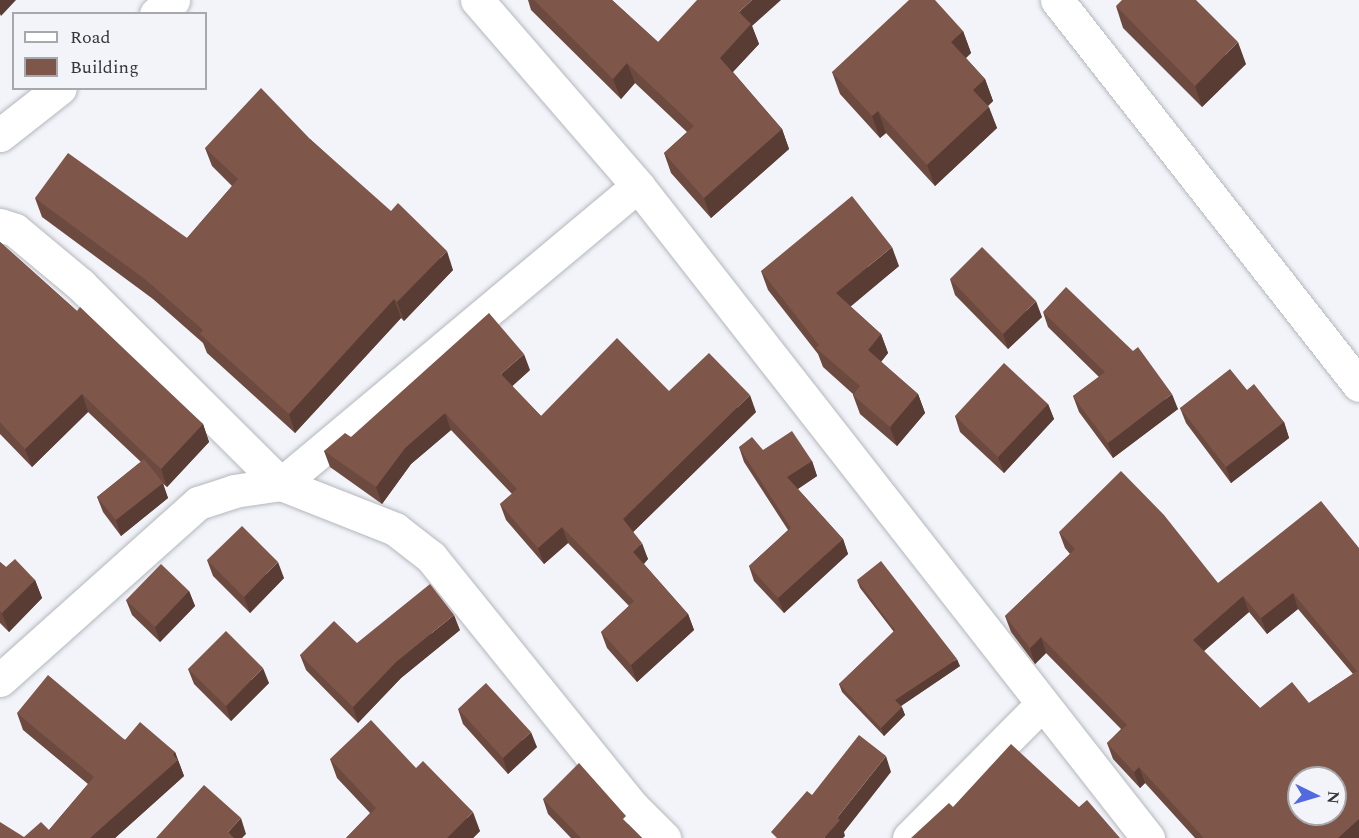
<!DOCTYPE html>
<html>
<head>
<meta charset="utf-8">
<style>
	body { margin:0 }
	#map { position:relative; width:1359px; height:838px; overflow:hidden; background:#f2f4fa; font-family:Spectral,serif }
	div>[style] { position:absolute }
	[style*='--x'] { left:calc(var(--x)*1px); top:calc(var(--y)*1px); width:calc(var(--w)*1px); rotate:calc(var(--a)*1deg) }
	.roads { filter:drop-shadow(0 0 2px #b4b7bc) drop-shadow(0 0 2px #b4b7bc) }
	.minor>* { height:33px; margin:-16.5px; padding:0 16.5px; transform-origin:16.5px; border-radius:16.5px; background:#fff }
	.wall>* { inset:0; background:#6d4a40 }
	.shaded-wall>* { inset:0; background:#593c34 }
	.building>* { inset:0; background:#7f564a }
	span { translate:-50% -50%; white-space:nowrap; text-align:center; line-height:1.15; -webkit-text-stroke:6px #f2f4fa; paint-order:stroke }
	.legend { position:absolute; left:12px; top:12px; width:195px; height:78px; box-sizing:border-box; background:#f2f4fa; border:2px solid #a6a8ac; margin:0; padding:8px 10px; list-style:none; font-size:18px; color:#353638 }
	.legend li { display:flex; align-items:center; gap:12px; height:30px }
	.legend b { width:30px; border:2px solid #a6a8ac }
	.north { position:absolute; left:1287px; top:766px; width:60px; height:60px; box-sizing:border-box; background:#f2f4fa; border:2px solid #a6a8ac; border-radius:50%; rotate:95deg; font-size:16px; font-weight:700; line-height:24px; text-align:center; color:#353638 }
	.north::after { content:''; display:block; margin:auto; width:21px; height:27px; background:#516ae0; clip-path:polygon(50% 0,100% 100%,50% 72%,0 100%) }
</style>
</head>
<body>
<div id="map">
	<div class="roads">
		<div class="minor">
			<i style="--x:477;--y:0;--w:246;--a:49.1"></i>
			<i style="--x:638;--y:186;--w:828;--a:51.97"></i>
			<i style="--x:1057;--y:0;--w:489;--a:51.9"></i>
			<i style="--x:156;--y:14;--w:22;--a:-39"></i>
			<i style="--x:0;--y:135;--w:76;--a:-38.1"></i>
			<i style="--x:0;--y:225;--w:16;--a:18"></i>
			<i style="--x:15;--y:230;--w:86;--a:39.8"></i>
			<i style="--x:81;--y:285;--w:282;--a:44.9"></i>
			<i style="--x:281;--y:484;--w:123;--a:21.5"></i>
			<i style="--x:395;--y:529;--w:46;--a:37.9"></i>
			<i style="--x:431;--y:557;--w:319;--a:51.1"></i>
			<i style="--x:631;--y:805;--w:47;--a:45"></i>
			<i style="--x:0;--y:680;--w:266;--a:-41.8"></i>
			<i style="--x:198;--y:503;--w:38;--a:-18"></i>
			<i style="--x:234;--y:491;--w:48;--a:-8.5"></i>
			<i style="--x:281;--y:484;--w:465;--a:-39.9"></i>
			<i style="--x:909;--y:838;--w:189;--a:-45.2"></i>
		</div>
	</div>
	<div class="wall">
		<i style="clip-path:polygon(528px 0,612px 0,658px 42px,752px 26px,759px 44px,733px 72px,782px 129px,789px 149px,711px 218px,671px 173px,664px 153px,687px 132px,635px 83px,621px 99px,531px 10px)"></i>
		<i style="clip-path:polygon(1116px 6px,1246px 64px,1202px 107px,1123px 28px)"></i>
		<i style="clip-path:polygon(963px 31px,971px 53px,966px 58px,985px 79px,993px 101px,988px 106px,997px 128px,935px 186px,886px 133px,880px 138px,840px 94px,832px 72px)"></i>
		<i style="clip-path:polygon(310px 139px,453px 270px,404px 321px,401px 318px,295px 433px,207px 353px,203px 343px,153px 299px,42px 217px,35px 198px,187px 238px,232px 186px,212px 166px,205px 148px)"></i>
		<i style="clip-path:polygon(0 242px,203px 424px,209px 442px,167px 487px,162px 483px,168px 498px,121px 536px,103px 512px,97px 497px,141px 462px,88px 412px,32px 467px,0 434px)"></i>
		<i style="clip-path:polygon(899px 266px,850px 306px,881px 334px,888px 353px,881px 362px,918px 394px,925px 413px,897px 446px,860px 414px,853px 395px,853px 394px,823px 367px,818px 354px,768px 290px,761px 271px)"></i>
		<i style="clip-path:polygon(950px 279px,1042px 317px,1008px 349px,955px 295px)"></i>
		<i style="clip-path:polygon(1043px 312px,1178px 409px,1113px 458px,1079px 412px,1073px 396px,1099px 377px,1048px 327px)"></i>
		<i style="clip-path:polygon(530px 370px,512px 386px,541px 416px,669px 391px,756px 412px,633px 532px,648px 559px,644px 564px,688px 614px,694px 630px,637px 682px,607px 648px,601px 632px,629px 606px,568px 543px,544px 564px,506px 520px,500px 504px,512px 494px,451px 430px,411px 464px,382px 504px,330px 467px,324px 451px,351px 437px)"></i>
		<i style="clip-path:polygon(1247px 390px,1284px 422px,1289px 438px,1231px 483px,1186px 423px,1180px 408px)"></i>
		<i style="clip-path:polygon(1048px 404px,1054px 419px,1004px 473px,960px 432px,955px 416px)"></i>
		<i style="clip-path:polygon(739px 447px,763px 450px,812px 461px,817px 476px,798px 489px,843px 539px,848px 554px,784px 613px,754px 581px,749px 566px,788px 530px,744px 462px)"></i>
		<i style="clip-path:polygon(evenodd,1059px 532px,1218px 583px,1359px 548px,1359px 838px,1195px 838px,1145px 783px,1140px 788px,1113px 759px,1107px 743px,1121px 729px,1046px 653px,1035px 664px,1011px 632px,1005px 616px,1070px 554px,1065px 548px,1059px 532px,1298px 609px,1353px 674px,1309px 703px,1260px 708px,1204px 651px,1249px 612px,1267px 634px,1298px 609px)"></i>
		<i style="clip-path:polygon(207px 560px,284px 578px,250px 613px,213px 576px)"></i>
		<i style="clip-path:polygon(0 562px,6px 567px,35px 580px,42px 598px,9px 632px,0 623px)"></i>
		<i style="clip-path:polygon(857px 580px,960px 666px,901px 706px,905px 715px,884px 736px,842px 692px,839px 684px,894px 632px,860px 588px)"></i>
		<i style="clip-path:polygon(189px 591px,195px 606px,160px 642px,132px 615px,126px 600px)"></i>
		<i style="clip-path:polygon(460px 630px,401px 678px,358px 723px,306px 670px,300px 655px,357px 643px)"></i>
		<i style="clip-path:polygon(188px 669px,269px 683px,231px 721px,194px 684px)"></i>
		<i style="clip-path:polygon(458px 709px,537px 747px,508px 774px,463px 724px)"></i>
		<i style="clip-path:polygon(17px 713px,175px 752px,184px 776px,115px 838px,0 838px,24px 837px,49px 830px,88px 784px,23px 730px)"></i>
		<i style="clip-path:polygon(330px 759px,416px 768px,480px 831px,473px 838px,346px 838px,370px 813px,337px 778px)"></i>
		<i style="clip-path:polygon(543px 799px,628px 824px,642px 838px,571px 838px,548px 814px)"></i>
	</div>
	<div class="shaded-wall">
		<i style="clip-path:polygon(0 0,16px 0,1px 16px,0 14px)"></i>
		<i style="clip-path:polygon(752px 0,781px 0,752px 26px,759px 44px,727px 78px,720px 58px,739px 12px)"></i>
		<i style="clip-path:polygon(963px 31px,971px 53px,959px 64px,951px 42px)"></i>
		<i style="clip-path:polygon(1238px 42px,1246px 64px,1202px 107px,1195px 86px)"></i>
		<i style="clip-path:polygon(627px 63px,635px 83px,621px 99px,613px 79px)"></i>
		<i style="clip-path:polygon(985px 79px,993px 101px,981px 112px,973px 90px)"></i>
		<i style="clip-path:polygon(989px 107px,997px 128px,935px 186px,927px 165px)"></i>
		<i style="clip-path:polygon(878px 111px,886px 133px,880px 138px,872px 116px)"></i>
		<i style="clip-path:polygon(782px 129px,789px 149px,711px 218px,704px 198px)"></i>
		<i style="clip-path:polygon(892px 247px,899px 266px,843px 313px,836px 293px)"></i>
		<i style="clip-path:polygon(447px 251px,453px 270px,404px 321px,397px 302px)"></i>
		<i style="clip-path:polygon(394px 299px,401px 318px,295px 433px,289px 414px)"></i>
		<i style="clip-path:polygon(1036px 301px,1042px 317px,1008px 349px,1003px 334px)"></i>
		<i style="clip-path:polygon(881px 334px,888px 353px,875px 369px,868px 350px)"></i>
		<i style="clip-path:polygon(524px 354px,530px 370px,507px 391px,501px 374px)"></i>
		<i style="clip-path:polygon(82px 394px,88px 412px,32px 467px,25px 449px)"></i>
		<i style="clip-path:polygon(918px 394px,925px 413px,897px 446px,890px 427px)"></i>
		<i style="clip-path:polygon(1172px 394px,1178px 409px,1113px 458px,1108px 443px)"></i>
		<i style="clip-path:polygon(750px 395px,756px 412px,629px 536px,623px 519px)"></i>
		<i style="clip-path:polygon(1048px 404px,1054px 419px,1004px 473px,998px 457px)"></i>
		<i style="clip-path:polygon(445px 413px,451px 430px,411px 464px,382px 504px,376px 487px,405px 448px)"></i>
		<i style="clip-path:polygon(1284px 422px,1289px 438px,1231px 483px,1226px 467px)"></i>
		<i style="clip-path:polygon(203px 424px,209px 442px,167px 487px,161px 469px)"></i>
		<i style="clip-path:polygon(812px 461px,817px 476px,793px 492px,787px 477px)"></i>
		<i style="clip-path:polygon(163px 483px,168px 498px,121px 536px,116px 520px)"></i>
		<i style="clip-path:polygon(562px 527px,568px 543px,544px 564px,538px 548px)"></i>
		<i style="clip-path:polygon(843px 539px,848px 554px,784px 613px,778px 598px)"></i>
		<i style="clip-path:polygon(642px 543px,648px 559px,639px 568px,633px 552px)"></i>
		<i style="clip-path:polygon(278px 562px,284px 578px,250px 613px,244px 597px)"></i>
		<i style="clip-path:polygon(35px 580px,42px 598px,9px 632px,2px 613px)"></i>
		<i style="clip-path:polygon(189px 591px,195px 606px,160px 642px,155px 627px)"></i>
		<i style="clip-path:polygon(1293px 593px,1298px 609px,1267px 634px,1261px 618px)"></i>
		<i style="clip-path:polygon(1243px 596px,1249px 612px,1198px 656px,1193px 640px)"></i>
		<i style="clip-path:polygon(688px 614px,694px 630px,637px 682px,631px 665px)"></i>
		<i style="clip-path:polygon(454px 615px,460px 630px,401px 678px,358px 723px,353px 707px,396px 662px)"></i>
		<i style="clip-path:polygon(1041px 637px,1046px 653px,1035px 664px,1030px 648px)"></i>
		<i style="clip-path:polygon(957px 659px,960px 666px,898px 708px,895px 700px)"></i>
		<i style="clip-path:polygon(263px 668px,269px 683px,231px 721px,226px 706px)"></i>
		<i style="clip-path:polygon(902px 707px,905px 715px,884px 736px,881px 728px)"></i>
		<i style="clip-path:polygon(531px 732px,537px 747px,508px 774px,503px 758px)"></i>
		<i style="clip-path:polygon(175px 752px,184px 776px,115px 838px,90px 838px)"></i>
		<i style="clip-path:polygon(886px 756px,891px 772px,844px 832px,845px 836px,843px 838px,824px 838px,837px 818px)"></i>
		<i style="clip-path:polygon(1139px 767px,1145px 783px,1140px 788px,1134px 772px)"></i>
		<i style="clip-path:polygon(473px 812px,480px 831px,473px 838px,447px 838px)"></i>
		<i style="clip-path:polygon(241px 818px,246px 834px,242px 838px,230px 838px,228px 832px)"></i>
		<i style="clip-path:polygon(1359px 819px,1359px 838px,1338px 838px)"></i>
	</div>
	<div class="building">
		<i style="clip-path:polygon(534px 0,612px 0,658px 42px,697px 0,752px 0,739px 12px,751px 24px,720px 58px,782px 129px,704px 198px,664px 153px,694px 126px,627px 63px,613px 79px)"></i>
		<i style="clip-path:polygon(909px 0,935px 0,963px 31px,951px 42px,985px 79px,973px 90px,989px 107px,927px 165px,878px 111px,872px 116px,832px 72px)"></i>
		<i style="clip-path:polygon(1122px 0,1196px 0,1238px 42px,1195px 86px,1116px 6px)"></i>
		<i style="clip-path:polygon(261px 88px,310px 139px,391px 211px,398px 203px,447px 251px,397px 302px,394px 299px,289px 414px,200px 334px,203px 330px,146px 280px,35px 198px,68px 153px,187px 238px,238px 179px,205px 148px)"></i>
		<i style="clip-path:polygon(852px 196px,892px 247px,836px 293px,881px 334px,868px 350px,918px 394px,890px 427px,853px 395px,860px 386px,816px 348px,819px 345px,761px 271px)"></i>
		<i style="clip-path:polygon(0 242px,77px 311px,80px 307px,203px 424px,161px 469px,82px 394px,25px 449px,0 422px)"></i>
		<i style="clip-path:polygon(982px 247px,1036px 301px,1003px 334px,950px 279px)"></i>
		<i style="clip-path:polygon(1066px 287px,1133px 351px,1138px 347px,1172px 394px,1108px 443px,1073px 396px,1105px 372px,1043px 312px)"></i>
		<i style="clip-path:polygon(489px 313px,524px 354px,501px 374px,541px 416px,617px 338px,669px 391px,709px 353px,750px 395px,623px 519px,642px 543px,633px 552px,688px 614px,631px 665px,601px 632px,634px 601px,562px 527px,538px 548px,500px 504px,517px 489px,445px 413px,405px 448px,376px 487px,324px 451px,345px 433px,351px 437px)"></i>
		<i style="clip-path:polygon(1004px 363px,1048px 404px,998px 457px,955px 416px)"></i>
		<i style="clip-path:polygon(1230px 369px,1247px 390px,1254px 384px,1284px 422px,1226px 467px,1180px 408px)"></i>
		<i style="clip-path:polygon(792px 431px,812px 461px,787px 477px,843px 539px,778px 598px,749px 566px,791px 528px,739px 447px,752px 437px,763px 450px)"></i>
		<i style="clip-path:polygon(144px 459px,163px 483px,116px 520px,97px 497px)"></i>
		<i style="clip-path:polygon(evenodd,1121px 471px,1164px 515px,1218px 583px,1321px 501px,1359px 548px,1359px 819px,1338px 838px,1204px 838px,1139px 767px,1134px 772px,1107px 743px,1127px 725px,1041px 637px,1030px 648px,1005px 616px,1075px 549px,1059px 532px,1121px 471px,1293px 593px,1357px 671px,1309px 703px,1292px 682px,1260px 708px,1193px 640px,1243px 596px,1261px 618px,1293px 593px,1121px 471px,1299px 778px,1335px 778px,1335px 814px,1299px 814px,1299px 778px)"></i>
		<i style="clip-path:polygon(242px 526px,278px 562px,244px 597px,207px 560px)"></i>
		<i style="clip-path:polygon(15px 559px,35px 580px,2px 613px,0 611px,0 562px,6px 567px)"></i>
		<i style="clip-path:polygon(881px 561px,957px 659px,895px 700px,902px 707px,881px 728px,839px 684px,895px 630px,857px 580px)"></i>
		<i style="clip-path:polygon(161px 564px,189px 591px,155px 627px,126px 600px)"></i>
		<i style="clip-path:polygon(430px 584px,454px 615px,396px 662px,353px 707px,300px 655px,334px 621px,357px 643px)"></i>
		<i style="clip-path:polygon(226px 631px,263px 668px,226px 706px,188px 669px)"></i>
		<i style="clip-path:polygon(48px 675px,125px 740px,140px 722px,175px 752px,173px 755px,178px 760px,90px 838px,0 838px,0 822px,24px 837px,41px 822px,49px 830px,94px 777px,17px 713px)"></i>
		<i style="clip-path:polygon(486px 683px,531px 732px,503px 758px,458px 709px)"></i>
		<i style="clip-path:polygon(371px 720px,416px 768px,423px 761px,473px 812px,447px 838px,346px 838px,376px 808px,330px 759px)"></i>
		<i style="clip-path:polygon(859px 735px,886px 756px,837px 818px,840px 820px,824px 838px,777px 838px,771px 832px,807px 791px,812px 795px)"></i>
		<i style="clip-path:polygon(1011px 744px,1079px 807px,1087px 800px,1120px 838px,911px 838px,949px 803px,953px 807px)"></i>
		<i style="clip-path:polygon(579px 763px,626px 816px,623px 819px,642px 838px,581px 838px,543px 799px)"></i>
		<i style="clip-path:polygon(204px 785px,241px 818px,228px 832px,234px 838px,156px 838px)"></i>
	</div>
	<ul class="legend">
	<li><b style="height:8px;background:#fff"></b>Road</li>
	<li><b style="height:16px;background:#7f564a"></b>Building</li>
	</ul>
	<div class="north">N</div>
</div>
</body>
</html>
